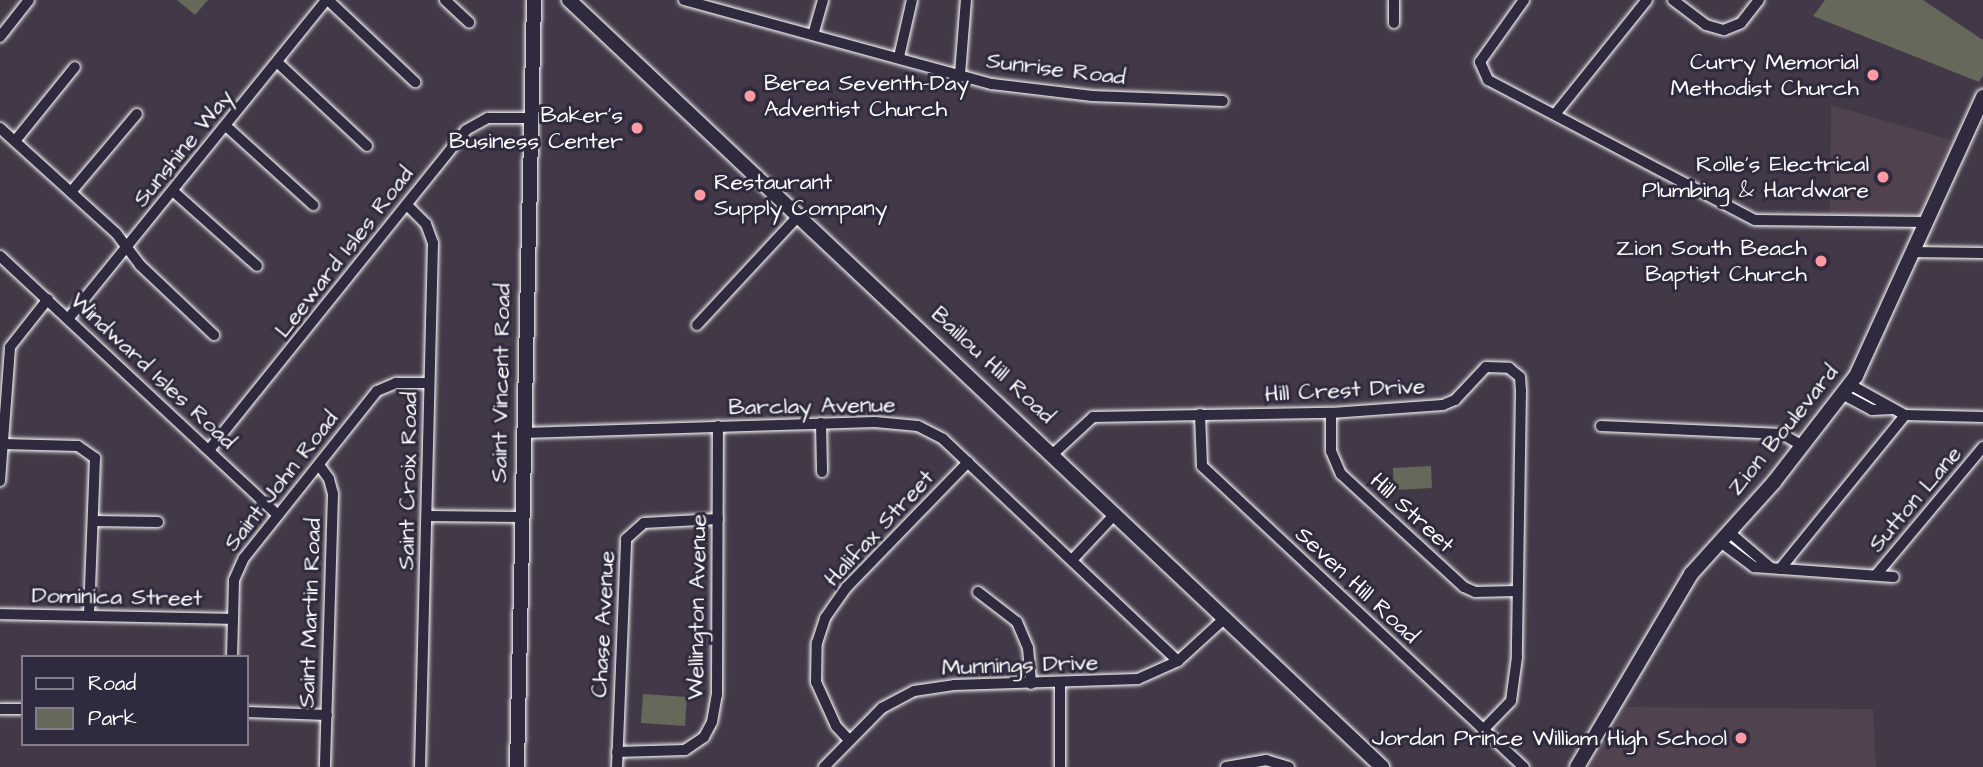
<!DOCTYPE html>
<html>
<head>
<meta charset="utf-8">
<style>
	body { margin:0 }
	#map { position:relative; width:1983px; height:767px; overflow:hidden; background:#423847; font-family:"Architects Daughter",sans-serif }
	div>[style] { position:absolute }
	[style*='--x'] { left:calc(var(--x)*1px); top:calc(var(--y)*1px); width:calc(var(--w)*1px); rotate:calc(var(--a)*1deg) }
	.built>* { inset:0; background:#50424e }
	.green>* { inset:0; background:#66685a }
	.roads { filter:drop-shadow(0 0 2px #fff) drop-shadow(0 0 2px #fff) }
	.street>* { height:10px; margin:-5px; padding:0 5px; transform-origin:5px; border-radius:5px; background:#2f2a3d }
	.secondary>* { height:14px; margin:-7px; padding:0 7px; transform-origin:7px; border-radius:7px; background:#2f2a3d }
	.dots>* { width:19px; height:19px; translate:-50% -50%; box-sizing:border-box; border:4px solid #2f2a3d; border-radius:50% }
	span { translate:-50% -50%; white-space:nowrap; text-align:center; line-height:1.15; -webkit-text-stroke:6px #2f2a3d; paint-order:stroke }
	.poi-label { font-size:23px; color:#fff }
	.right { translate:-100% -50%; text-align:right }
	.left { translate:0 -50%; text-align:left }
	.street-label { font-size:23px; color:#fff }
	.legend { position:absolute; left:21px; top:655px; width:228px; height:91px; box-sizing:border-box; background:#2f2a3d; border:2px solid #827f8b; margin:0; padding:9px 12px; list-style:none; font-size:21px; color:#fff }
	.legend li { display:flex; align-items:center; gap:14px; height:35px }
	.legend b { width:35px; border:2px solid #827f8b }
</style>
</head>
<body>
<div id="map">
	<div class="built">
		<i style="clip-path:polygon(1831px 105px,1951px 140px,1920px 215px,1830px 214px)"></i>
		<i style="clip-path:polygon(1626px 707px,1873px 709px,1876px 767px,1590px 767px)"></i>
	</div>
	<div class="green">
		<i style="clip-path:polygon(177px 0,208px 0,195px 15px)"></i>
		<i style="clip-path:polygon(1825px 0,1923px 0,1983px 40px,1983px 75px,1979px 82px,1813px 16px)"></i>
		<i style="clip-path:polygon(1431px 466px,1432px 488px,1394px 490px,1393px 468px)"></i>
		<i style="clip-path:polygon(643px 694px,687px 697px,685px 726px,641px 723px)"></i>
	</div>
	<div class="roads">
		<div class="street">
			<i style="--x:328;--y:0;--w:120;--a:43.3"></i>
			<i style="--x:445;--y:0;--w:33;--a:43"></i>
			<i style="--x:684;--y:0;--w:319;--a:15.3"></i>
			<i style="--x:992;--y:84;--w:101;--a:6.8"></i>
			<i style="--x:1092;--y:96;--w:131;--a:2.2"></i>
			<i style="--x:1524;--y:0;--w:76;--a:125.4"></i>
			<i style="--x:1480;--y:62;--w:20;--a:66"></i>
			<i style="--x:1488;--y:80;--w:301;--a:27.7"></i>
			<i style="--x:1755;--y:220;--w:171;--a:0.7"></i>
			<i style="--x:1673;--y:0;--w:41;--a:37.1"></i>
			<i style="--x:1706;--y:25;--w:19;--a:16"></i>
			<i style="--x:1724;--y:30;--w:18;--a:-22"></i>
			<i style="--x:1741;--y:23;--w:29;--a:-52"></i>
			<i style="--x:1394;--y:23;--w:23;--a:-90"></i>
			<i style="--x:813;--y:35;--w:36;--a:-74"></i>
			<i style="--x:0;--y:37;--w:47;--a:-51.9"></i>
			<i style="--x:899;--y:57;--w:58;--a:-77.2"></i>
			<i style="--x:277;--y:62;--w:123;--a:43"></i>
			<i style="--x:960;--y:74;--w:74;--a:-85.4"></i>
			<i style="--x:1556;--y:113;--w:145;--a:-51.2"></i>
			<i style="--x:226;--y:126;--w:118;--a:42.2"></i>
			<i style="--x:0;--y:128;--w:156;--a:42.2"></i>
			<i style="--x:116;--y:233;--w:40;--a:53"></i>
			<i style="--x:140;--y:265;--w:102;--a:43.4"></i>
			<i style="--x:15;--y:141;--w:95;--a:-51"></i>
			<i style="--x:71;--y:192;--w:102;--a:-49.8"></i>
			<i style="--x:174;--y:192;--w:111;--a:41.7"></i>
			<i style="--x:407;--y:205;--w:27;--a:45"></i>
			<i style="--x:426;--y:224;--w:20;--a:70"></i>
			<i style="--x:433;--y:243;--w:524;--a:91.42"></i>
			<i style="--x:1913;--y:252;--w:70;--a:0.8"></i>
			<i style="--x:0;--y:256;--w:380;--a:43"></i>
			<i style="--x:68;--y:319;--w:410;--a:-51"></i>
			<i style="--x:697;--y:325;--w:151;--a:-47.1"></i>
			<i style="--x:1851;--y:385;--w:62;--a:29.1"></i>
			<i style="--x:1905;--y:415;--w:78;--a:1.5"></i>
			<i style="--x:1844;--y:395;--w:32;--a:28"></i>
			<i style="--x:1872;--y:410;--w:20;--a:-3"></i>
			<i style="--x:1331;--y:413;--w:38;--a:90"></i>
			<i style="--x:1331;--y:451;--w:25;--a:67"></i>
			<i style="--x:1341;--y:474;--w:167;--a:42.6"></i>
			<i style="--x:1464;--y:587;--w:12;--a:24"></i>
			<i style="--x:1475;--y:592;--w:42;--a:-1.4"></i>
			<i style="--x:1200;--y:414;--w:52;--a:87.8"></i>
			<i style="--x:1202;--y:466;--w:441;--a:43.1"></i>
			<i style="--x:821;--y:423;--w:49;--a:88.8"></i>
			<i style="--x:1601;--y:426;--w:181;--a:2.5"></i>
			<i style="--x:1782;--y:434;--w:24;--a:30"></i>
			<i style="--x:523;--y:433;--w:352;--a:-1.8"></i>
			<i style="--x:875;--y:422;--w:43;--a:5.3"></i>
			<i style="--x:918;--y:426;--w:28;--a:27"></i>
			<i style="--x:943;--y:439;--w:323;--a:43.4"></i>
			<i style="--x:3;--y:444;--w:75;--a:1.5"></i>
			<i style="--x:78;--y:446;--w:21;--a:35"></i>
			<i style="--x:95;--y:458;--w:158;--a:92.2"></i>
			<i style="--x:209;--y:450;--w:410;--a:-51.2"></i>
			<i style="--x:466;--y:130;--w:25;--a:-29"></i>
			<i style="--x:488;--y:118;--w:41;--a:0"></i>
			<i style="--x:1054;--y:453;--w:53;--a:-42.7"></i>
			<i style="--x:1093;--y:417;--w:238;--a:-1"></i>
			<i style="--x:1331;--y:413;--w:112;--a:-4.1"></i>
			<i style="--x:1443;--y:405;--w:13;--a:-23"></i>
			<i style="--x:1455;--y:400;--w:45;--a:-46.8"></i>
			<i style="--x:1486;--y:367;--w:23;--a:2"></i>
			<i style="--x:1509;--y:368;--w:14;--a:39"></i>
			<i style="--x:1520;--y:377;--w:13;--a:86"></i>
			<i style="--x:1521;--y:390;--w:267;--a:90.9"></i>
			<i style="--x:1517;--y:657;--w:44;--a:97.8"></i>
			<i style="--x:1511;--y:701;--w:40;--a:134"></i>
			<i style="--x:319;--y:465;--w:17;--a:54"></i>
			<i style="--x:329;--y:479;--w:16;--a:75"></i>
			<i style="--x:333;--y:494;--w:273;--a:91.7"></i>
			<i style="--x:0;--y:481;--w:134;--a:-85.7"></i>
			<i style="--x:10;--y:347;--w:61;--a:-51.6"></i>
			<i style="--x:427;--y:516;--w:93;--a:0.6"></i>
			<i style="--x:94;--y:521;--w:64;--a:0.9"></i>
			<i style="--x:1729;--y:532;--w:55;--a:40.6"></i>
			<i style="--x:1719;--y:541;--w:44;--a:36.6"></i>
			<i style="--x:1754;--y:567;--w:140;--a:4.1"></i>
			<i style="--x:1072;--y:560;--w:64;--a:-46.9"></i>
			<i style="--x:1780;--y:569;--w:198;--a:-50.9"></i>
			<i style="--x:1876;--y:575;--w:167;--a:-50.1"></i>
			<i style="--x:978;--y:592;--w:49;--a:37.6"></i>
			<i style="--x:1017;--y:622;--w:28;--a:67"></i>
			<i style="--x:1028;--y:648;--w:36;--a:85"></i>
			<i style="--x:0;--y:614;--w:233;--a:1.2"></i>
			<i style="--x:232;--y:657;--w:77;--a:-88.5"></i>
			<i style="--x:234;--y:580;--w:24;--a:-66"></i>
			<i style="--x:244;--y:558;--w:213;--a:-51.5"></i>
			<i style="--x:377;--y:391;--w:21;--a:-23"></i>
			<i style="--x:396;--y:383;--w:33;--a:0"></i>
			<i style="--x:0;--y:709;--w:23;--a:0"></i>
			<i style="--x:247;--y:712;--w:80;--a:2.1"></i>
			<i style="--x:849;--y:740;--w:19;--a:-133"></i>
			<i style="--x:836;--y:726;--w:48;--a:-114.4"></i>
			<i style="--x:816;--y:682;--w:39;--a:-89"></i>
			<i style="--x:817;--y:643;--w:26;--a:-72"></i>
			<i style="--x:825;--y:618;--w:38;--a:-55"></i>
			<i style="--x:847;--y:587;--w:174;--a:-45.9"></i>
			<i style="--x:617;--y:752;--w:68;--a:-1.7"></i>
			<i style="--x:685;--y:750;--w:23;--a:-34"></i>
			<i style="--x:704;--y:737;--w:17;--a:-62"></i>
			<i style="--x:712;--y:722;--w:27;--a:-80"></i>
			<i style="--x:717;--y:695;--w:269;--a:-89.8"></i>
			<i style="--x:617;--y:767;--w:228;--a:-87.7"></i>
			<i style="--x:626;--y:539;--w:24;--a:-42"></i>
			<i style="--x:644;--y:523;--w:74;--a:-3.1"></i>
			<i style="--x:824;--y:767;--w:83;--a:-45.5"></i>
			<i style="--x:882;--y:708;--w:36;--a:-28"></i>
			<i style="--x:914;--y:691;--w:40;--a:-8.5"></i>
			<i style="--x:954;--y:685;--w:184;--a:-1.9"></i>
			<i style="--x:1138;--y:679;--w:44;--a:-24.2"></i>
			<i style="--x:1178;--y:661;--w:65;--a:-42.5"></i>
			<i style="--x:1060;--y:767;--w:83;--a:-90"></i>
			<i style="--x:1226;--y:767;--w:41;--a:-9.9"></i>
			<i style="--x:1266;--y:760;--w:24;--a:17"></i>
		</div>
		<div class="secondary">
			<i style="--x:569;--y:0;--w:1118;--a:43.33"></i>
			<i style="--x:517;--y:767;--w:767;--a:-88.73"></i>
			<i style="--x:1577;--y:767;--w:224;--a:-59.4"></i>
			<i style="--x:1691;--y:574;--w:124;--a:-47.9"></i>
			<i style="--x:1774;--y:482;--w:134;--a:-52.3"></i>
			<i style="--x:1856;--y:376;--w:307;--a:-65.5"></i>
		</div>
	</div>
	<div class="dots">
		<i style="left:1873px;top:75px;background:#ff9aa2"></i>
		<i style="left:750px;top:96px;background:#ff9aa2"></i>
		<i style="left:637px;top:128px;background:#ff9aa2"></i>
		<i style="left:1883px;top:177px;background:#ff9aa2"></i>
		<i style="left:700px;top:195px;background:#ff9aa2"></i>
		<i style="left:1821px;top:261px;background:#ff9aa2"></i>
		<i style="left:1741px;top:738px;background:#ff9aa2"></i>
	</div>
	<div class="poi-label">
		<span class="right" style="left:1859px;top:75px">Curry Memorial<br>Methodist Church</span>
		<span class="left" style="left:764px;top:96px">Berea Seventh-Day<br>Adventist Church</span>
		<span class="right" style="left:623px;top:128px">Baker's<br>Business Center</span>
		<span class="right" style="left:1869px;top:177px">Rolle's Electrical<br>Plumbing &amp; Hardware</span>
		<span class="left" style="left:714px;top:195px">Restaurant<br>Supply Company</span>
		<span class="right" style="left:1807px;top:261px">Zion South Beach<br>Baptist Church</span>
		<span class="right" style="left:1727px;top:738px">Jordan Prince William High School</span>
	</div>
	<div class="street-label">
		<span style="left:1056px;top:69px;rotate:7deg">Sunrise Road</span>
		<span style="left:183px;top:148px;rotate:-51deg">Sunshine Way</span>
		<span style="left:344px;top:252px;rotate:-52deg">Leeward Isles Road</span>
		<span style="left:993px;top:365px;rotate:43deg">Baillou Hill Road</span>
		<span style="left:153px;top:371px;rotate:43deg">Windward Isles Road</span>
		<span style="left:501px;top:383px;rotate:-89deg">Saint Vincent Road</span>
		<span style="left:1345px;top:390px;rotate:-3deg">Hill Crest Drive</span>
		<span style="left:812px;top:406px;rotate:-1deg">Barclay Avenue</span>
		<span style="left:1783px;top:430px;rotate:-51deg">Zion Boulevard</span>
		<span style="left:281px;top:481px;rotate:-52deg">Saint John Road</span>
		<span style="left:408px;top:481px;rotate:-89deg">Saint Croix Road</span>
		<span style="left:1915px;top:499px;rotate:-50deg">Sutton Lane</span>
		<span style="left:1412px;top:513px;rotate:43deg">Hill Street</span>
		<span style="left:879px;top:528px;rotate:-47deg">Halifax Street</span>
		<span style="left:1357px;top:585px;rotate:43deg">Seven Hill Road</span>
		<span style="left:117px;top:597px;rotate:1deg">Dominica Street</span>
		<span style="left:697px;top:607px;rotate:-89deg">Wellington Avenue</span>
		<span style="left:310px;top:613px;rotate:-88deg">Saint Martin Road</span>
		<span style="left:603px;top:624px;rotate:-87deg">Chase Avenue</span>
		<span style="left:1020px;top:665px;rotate:-2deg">Munnings Drive</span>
	</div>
	<ul class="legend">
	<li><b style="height:9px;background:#2f2a3d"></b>Road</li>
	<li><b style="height:19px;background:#66685a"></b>Park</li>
	</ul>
</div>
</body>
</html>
